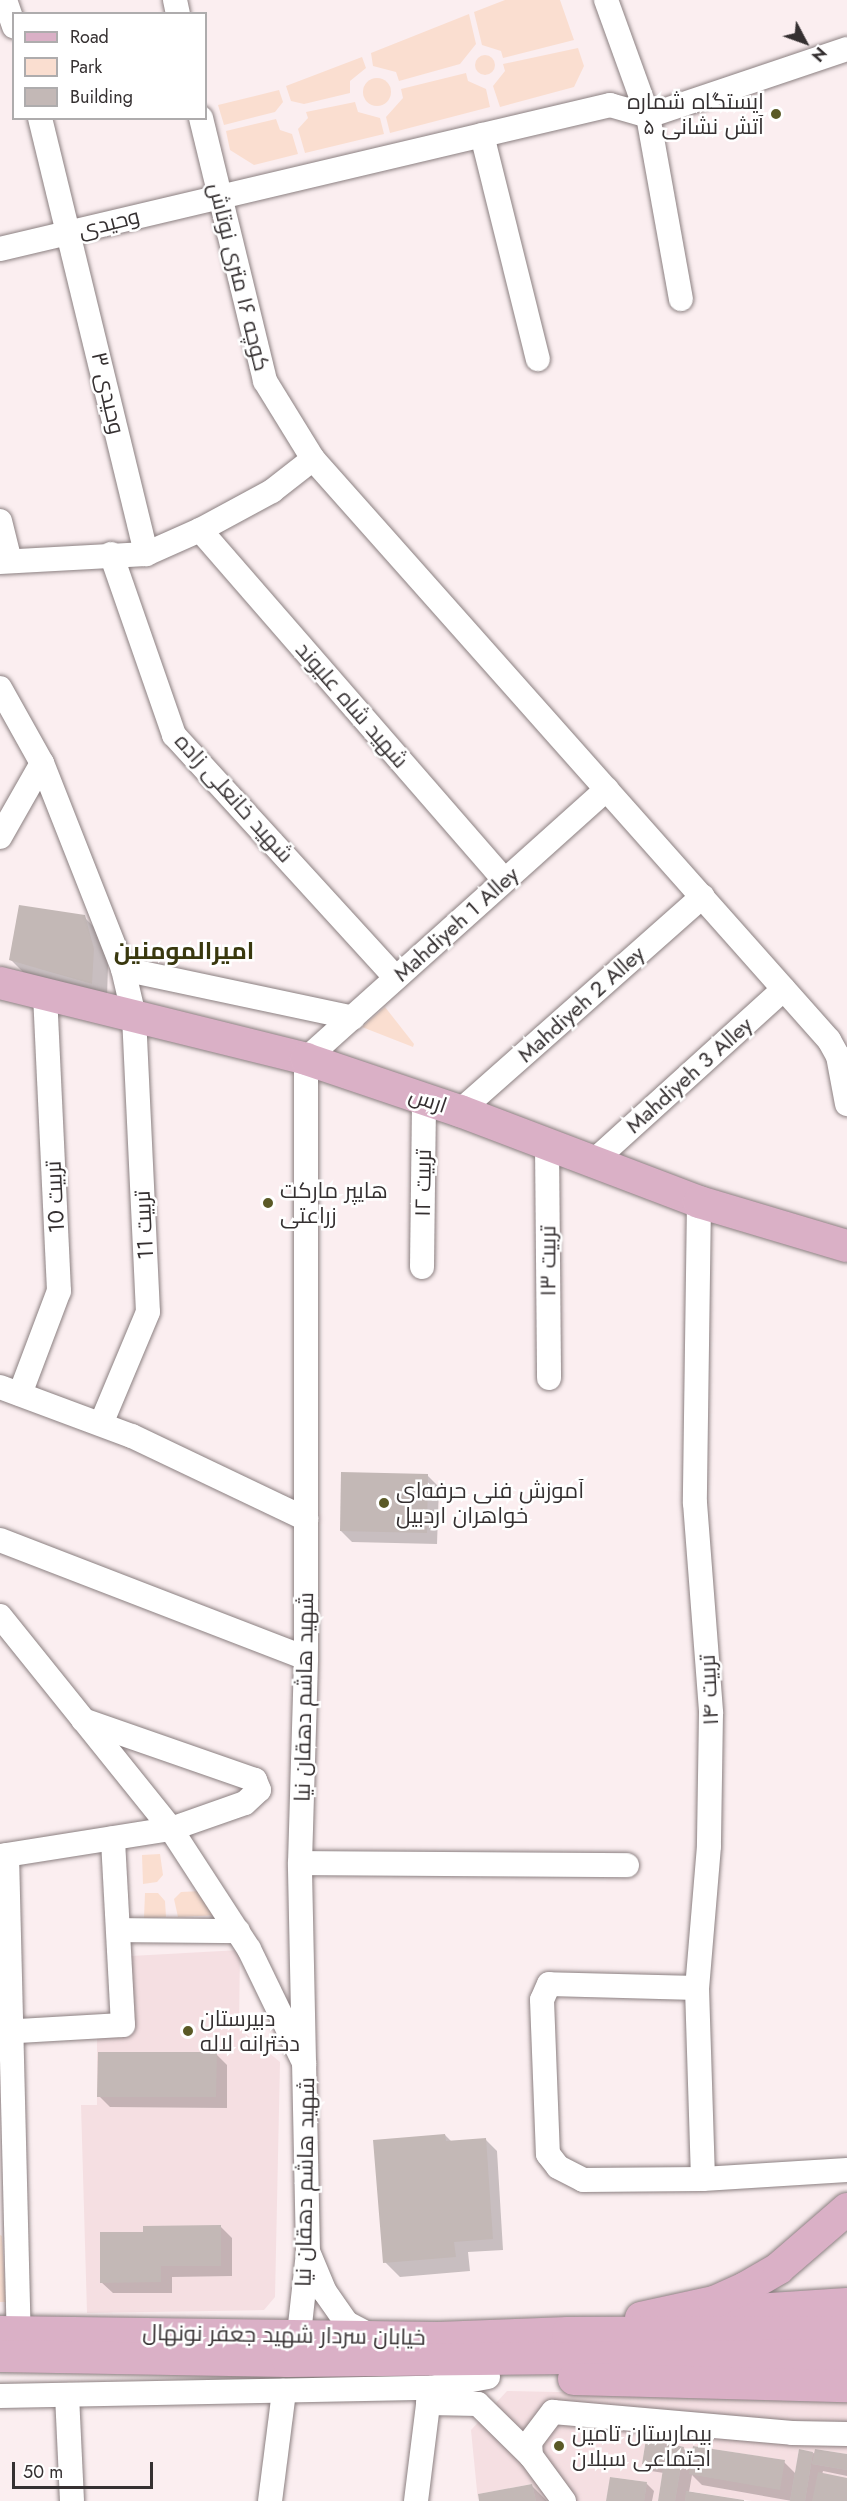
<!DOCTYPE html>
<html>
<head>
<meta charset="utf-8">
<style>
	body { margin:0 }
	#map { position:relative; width:847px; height:2501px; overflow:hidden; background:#fbeef0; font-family:Jost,Cairo,sans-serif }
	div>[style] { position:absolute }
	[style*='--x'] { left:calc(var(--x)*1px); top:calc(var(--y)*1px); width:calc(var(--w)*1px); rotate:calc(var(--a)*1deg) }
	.built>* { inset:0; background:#f5dfe2 }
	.green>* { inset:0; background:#faded0 }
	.round { border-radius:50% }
	.shadow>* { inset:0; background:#0003 }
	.building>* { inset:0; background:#c3b8b6 }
	.roads { filter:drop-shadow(0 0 2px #8b8081) drop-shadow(0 0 2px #8b8081) }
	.minor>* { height:24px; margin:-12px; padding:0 12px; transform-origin:12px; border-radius:12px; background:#fff }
	.major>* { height:32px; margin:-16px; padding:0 16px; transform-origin:16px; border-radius:16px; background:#dab0c6 }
	.dots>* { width:16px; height:16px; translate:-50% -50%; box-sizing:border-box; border:3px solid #fff; border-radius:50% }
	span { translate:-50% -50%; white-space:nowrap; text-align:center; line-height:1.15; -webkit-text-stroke:5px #fff; paint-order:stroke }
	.poi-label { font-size:22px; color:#353031 }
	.right { translate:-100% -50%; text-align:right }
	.left { translate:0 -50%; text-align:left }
	.street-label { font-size:22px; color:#353031 }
	.neighbourhood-label { font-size:24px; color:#39380e; font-weight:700 }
	.legend { position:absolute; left:12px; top:12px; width:195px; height:108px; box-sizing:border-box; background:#fff; border:2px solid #aeacad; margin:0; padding:8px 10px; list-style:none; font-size:18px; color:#353031 }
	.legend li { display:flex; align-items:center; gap:12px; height:30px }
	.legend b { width:30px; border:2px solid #aeacad }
	.north { position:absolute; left:775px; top:12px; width:60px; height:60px; -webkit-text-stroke:4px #fff; paint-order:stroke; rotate:131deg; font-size:16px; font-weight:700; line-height:24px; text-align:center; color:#353031 }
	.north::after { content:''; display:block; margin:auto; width:21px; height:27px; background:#353031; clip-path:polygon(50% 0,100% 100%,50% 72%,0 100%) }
	.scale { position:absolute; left:12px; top:2462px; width:141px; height:27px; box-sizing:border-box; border:3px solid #353031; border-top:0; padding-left:8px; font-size:18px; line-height:21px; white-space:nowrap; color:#353031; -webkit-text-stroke:4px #fff; paint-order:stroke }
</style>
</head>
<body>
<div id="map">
	<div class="built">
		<i style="clip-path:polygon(240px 1950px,239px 2028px,280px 2062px,275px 2297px,264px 2310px,87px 2313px,81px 2105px,97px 2105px,97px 2033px,134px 2033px,131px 1956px)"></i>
		<i style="clip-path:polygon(evenodd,507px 2391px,847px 2398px,847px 2454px,816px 2449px,812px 2464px,847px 2470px,847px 2478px,812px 2501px,805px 2501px,813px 2452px,799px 2449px,790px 2501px,752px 2501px,687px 2491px,685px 2501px,675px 2501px,684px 2447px,667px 2444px,658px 2501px,644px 2501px,647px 2482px,611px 2477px,606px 2501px,536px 2501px,532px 2484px,478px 2494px,478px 2501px,471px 2430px,507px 2391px,646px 2439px,665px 2442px,662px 2466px,642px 2464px,646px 2439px,507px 2391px,694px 2446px,784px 2460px,779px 2489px,690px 2474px,694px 2446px)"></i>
	</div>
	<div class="green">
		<i style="clip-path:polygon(505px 0,560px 0,574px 40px,503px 58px,501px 51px,482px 45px,474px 12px)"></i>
		<i style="clip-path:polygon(469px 14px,476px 44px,460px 64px,399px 81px,396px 72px,373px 66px,371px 53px)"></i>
		<i style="clip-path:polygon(578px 48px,584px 66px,574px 87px,500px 107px,493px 86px,505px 71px,503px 64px)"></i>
		<i class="round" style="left:475px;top:55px;width:20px;height:20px"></i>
		<i style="clip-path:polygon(362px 57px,366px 68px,350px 81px,350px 93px,304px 104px,291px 101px,286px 86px)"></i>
		<i style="clip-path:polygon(466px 73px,468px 81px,486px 89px,490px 107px,390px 133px,386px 117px,403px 98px,401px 89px)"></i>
		<i class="round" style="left:363px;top:78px;width:28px;height:28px"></i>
		<i style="clip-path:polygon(279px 90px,283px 102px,275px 112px,224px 125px,218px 105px)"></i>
		<i style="clip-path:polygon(355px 102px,358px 112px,380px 118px,384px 134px,305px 153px,298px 129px,308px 118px,306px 112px)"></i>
		<i style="clip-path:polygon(276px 119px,280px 130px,292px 134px,298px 154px,254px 165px,230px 150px,226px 131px)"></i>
		<i style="clip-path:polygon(385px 1007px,414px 1044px,413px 1047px,362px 1027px)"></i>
		<i style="clip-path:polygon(160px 1854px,163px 1875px,157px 1882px,143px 1884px,142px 1855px)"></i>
		<i style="clip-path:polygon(202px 1891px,219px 1915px,178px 1917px,174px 1899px,181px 1892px)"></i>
		<i style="clip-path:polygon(145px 1893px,158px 1893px,165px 1901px,166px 1917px,144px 1918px)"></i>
		<i style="clip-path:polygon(0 2235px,2px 2236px,6px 2302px,0 2302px)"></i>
	</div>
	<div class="shadow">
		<i style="clip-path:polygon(84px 917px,99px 932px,108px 965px,107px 998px,26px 975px,11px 960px)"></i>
		<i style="clip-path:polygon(428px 1476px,439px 1487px,437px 1544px,352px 1542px,341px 1531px)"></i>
		<i style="clip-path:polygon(216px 2054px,227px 2065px,227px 2108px,110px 2107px,99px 2096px)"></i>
		<i style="clip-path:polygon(445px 2135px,452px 2142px,486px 2140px,497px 2151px,503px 2250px,468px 2252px,470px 2271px,400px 2277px,385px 2262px)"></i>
		<i style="clip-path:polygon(220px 2226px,232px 2238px,232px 2276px,172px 2277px,172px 2293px,113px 2293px,101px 2282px,145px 2234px)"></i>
		<i style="clip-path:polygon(664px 2443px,683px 2448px,693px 2458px,784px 2462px,796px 2474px,812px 2453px,847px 2456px,847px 2476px,823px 2471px,822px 2475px,847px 2480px,847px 2501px,792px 2501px,702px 2485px,692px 2475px,689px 2492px,743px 2501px,659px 2501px,664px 2473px,651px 2471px,644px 2464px)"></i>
		<i style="clip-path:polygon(646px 2483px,654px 2491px,652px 2501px,608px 2501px)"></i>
		<i style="clip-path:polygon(532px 2486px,547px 2501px,481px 2501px)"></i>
	</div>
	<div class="building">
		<i style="clip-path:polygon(19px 905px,85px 915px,94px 949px,92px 984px,9px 960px)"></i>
		<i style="clip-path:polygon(341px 1472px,428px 1474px,427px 1533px,340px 1531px)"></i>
		<i style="clip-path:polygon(98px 2052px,217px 2052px,216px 2097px,97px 2097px)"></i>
		<i style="clip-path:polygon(445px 2134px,446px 2141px,486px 2138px,493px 2239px,454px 2242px,456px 2257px,383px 2263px,373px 2140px)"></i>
		<i style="clip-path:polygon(221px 2225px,221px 2266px,161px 2266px,161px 2282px,100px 2283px,100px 2232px,143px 2232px,143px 2226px)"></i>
		<i style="clip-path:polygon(646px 2439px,665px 2442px,662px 2467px,642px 2464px)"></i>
		<i style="clip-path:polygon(667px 2443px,684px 2447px,675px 2501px,658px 2501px)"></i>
		<i style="clip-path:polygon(693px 2446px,785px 2460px,780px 2490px,689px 2474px)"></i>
		<i style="clip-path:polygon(799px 2449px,813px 2452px,805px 2501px,790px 2501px)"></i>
		<i style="clip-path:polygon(815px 2449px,847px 2454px,847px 2470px,812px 2464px)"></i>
		<i style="clip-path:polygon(818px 2472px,847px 2478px,847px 2501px,812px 2501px)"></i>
		<i style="clip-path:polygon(610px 2477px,647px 2482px,644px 2501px,606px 2501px)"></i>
		<i style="clip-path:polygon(532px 2484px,536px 2501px,479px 2501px,478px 2494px)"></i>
		<i style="clip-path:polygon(686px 2491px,744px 2500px,744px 2501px,685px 2501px)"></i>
	</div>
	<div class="roads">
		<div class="minor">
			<i style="--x:5;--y:0;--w:28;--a:71"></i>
			<i style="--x:175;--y:0;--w:14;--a:78"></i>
			<i style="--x:606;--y:0;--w:123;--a:70.1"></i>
			<i style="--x:648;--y:116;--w:186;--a:79.8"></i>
			<i style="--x:40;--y:118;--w:449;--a:76.3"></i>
			<i style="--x:201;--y:118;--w:271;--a:76.3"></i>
			<i style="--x:265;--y:381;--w:92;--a:58.4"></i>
			<i style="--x:482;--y:135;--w:231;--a:76"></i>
			<i style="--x:0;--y:249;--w:627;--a:-13.28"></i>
			<i style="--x:610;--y:105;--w:40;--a:16"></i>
			<i style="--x:648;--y:116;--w:210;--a:-18.6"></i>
			<i style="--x:0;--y:521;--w:41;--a:76"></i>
			<i style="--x:200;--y:530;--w:464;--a:49"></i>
			<i style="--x:111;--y:554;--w:192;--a:70.8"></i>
			<i style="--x:174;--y:735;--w:329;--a:47.6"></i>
			<i style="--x:0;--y:562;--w:146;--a:-3.1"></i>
			<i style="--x:146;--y:554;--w:59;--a:-24"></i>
			<i style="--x:200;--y:530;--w:82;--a:-28.4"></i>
			<i style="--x:272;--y:491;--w:52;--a:-38"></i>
			<i style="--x:313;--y:459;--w:777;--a:48.39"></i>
			<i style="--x:829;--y:1040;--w:18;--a:61"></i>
			<i style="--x:838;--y:1056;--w:49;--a:79.4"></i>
			<i style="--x:0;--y:688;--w:86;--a:60.8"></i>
			<i style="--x:42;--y:763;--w:221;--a:68.5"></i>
			<i style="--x:123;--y:969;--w:48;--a:76.8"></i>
			<i style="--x:134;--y:1016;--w:296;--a:87.3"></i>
			<i style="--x:148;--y:1312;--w:121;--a:112.8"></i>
			<i style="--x:0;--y:837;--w:85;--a:-60.4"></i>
			<i style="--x:123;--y:969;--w:235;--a:12"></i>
			<i style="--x:460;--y:1111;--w:324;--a:-41.5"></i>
			<i style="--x:547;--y:1144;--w:234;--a:89.5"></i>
			<i style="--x:594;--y:1161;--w:256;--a:-42.2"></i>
			<i style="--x:699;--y:1202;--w:301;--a:90.8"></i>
			<i style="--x:695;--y:1503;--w:211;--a:85.6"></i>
			<i style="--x:711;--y:1713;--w:133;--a:90.9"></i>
			<i style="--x:709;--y:1846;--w:143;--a:94.8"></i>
			<i style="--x:697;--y:1988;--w:191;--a:88.2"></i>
			<i style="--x:422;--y:1267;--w:168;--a:-89.3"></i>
			<i style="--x:0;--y:1387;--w:141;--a:20.4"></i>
			<i style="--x:132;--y:1436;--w:193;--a:25.5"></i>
			<i style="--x:20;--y:1394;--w:110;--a:-69.3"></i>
			<i style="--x:59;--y:1291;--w:298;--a:-92.7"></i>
			<i style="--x:0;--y:1540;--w:328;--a:21.1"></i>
			<i style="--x:0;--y:1616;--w:273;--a:51.2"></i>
			<i style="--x:171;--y:1829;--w:143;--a:57"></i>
			<i style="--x:249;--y:1949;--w:127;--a:64.2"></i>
			<i style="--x:7;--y:1855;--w:477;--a:88.6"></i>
			<i style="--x:0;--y:1856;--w:173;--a:-9"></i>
			<i style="--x:171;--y:1829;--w:78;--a:-19.4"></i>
			<i style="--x:245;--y:1803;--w:19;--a:-43"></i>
			<i style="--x:259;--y:1790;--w:11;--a:-112"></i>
			<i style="--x:255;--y:1780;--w:182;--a:-160.8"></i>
			<i style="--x:300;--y:1863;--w:327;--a:0.4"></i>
			<i style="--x:118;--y:1930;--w:120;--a:0.5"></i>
			<i style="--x:697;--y:1988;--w:148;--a:-178.5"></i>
			<i style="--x:549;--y:1984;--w:17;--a:114"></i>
			<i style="--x:542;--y:2000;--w:154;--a:87.8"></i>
			<i style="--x:548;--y:2154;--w:16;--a:52"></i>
			<i style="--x:558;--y:2167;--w:28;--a:27"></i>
			<i style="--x:583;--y:2180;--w:120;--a:-0.5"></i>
			<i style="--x:703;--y:2179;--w:144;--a:-3.6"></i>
			<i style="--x:0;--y:2032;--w:123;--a:-3.3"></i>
			<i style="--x:123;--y:2025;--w:187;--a:-93.1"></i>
			<i style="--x:309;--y:2254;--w:41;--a:67.2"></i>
			<i style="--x:325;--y:2292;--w:38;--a:55"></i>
			<i style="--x:347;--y:2323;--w:27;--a:28"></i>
			<i style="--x:299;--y:2334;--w:82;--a:-83.7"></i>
			<i style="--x:308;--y:2252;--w:389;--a:-91.2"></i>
			<i style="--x:300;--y:1863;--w:205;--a:-88.3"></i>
			<i style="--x:306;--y:1658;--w:599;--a:-90"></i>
			<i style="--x:306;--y:1059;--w:404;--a:-41.9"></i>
			<i style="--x:67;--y:2395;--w:106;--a:87.3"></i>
			<i style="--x:0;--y:2396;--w:430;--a:-1.1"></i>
			<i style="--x:430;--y:2388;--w:59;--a:-10.7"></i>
			<i style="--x:428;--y:2403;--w:50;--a:1.1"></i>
			<i style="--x:478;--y:2404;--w:74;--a:44.5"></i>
			<i style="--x:270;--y:2501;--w:111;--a:-82.7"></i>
			<i style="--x:416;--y:2501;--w:114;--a:-82.9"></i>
			<i style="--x:564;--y:2501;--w:56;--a:-126.3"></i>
			<i style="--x:531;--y:2456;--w:14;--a:-94"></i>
			<i style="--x:530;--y:2442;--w:38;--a:-53"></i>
			<i style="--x:553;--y:2412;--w:240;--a:5"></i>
			<i style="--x:792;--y:2433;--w:55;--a:1"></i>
		</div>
		<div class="major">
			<i style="--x:0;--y:983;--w:315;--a:13.9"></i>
			<i style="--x:306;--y:1059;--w:163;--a:18.7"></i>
			<i style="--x:460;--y:1111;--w:256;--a:20.8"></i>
			<i style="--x:699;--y:1202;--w:154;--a:16.6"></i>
			<i style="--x:710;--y:2313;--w:137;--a:-3.8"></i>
			<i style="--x:641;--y:2318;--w:75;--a:-12.4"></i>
			<i style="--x:714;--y:2302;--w:34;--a:-24"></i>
			<i style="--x:745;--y:2288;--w:39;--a:-30"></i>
			<i style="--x:779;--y:2268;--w:90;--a:-40.9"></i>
			<i style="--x:0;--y:2332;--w:438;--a:0.8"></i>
			<i style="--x:438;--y:2338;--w:130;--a:-2.2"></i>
			<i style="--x:568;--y:2333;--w:279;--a:-0.2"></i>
			<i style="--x:0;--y:2356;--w:288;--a:1"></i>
			<i style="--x:288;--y:2361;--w:559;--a:-0.61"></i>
			<i style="--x:574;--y:2379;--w:273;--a:1.5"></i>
		</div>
	</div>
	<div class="dots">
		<i style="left:776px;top:114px;background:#5a5926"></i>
		<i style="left:268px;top:1203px;background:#5a5926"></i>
		<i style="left:384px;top:1503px;background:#5a5926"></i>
		<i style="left:188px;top:2031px;background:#5a5926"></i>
		<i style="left:559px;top:2446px;background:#5a5926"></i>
	</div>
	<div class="poi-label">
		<span class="right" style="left:764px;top:114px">ایستگاه شماره<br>۵ آتش نشانی</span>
		<span class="left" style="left:280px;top:1203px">هایپر مارکت<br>زراعتی</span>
		<span class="left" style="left:396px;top:1503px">آموزش فنی حرفه‌ای<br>خواهران اردبیل</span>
		<span class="left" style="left:200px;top:2031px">دبیرستان<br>دخترانه لاله</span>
		<span class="left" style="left:572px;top:2446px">بیمارستان تامین<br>اجتماعی سبلان</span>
	</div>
	<div class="street-label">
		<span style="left:109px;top:223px;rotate:-14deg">وحیدی</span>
		<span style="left:239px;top:277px;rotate:76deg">کوچه ۱۶ متری نوتاش</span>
		<span style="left:108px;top:393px;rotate:77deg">وحیدی ۳</span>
		<span style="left:352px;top:705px;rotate:49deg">شهید شاه علیوند</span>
		<span style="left:234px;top:798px;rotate:48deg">شهید خانعلی زاده</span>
		<span style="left:456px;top:924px;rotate:-42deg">Mahdiyeh 1 Alley</span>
		<span style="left:581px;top:1004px;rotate:-42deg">Mahdiyeh 2 Alley</span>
		<span style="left:689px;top:1075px;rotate:-42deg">Mahdiyeh 3 Alley</span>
		<span style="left:428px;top:1100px;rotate:19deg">ارس</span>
		<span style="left:423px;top:1183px;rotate:-89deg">تربیت ۱۲</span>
		<span style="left:55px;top:1197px;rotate:-93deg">تربیت 10</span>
		<span style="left:144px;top:1225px;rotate:-93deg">تربیت 11</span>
		<span style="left:548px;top:1261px;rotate:-90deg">تربیت ۱۳</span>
		<span style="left:709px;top:1690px;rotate:-93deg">تربیت ۱۴</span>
		<span style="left:304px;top:1697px;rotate:-89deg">شهید هاشم دهقان نیا</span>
		<span style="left:305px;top:2182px;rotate:-89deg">شهید هاشم دهقان نیا</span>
		<span style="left:284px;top:2335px;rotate:1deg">خیابان سردار شهید جعفر نونهال</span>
	</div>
	<div class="neighbourhood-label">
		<span style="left:184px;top:951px">امیرالمومنین</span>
	</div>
	<ul class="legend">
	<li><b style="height:8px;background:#dab0c6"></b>Road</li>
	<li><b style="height:16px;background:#faded0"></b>Park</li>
	<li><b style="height:16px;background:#c3b8b6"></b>Building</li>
	</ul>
	<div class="north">N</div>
	<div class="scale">50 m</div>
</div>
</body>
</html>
